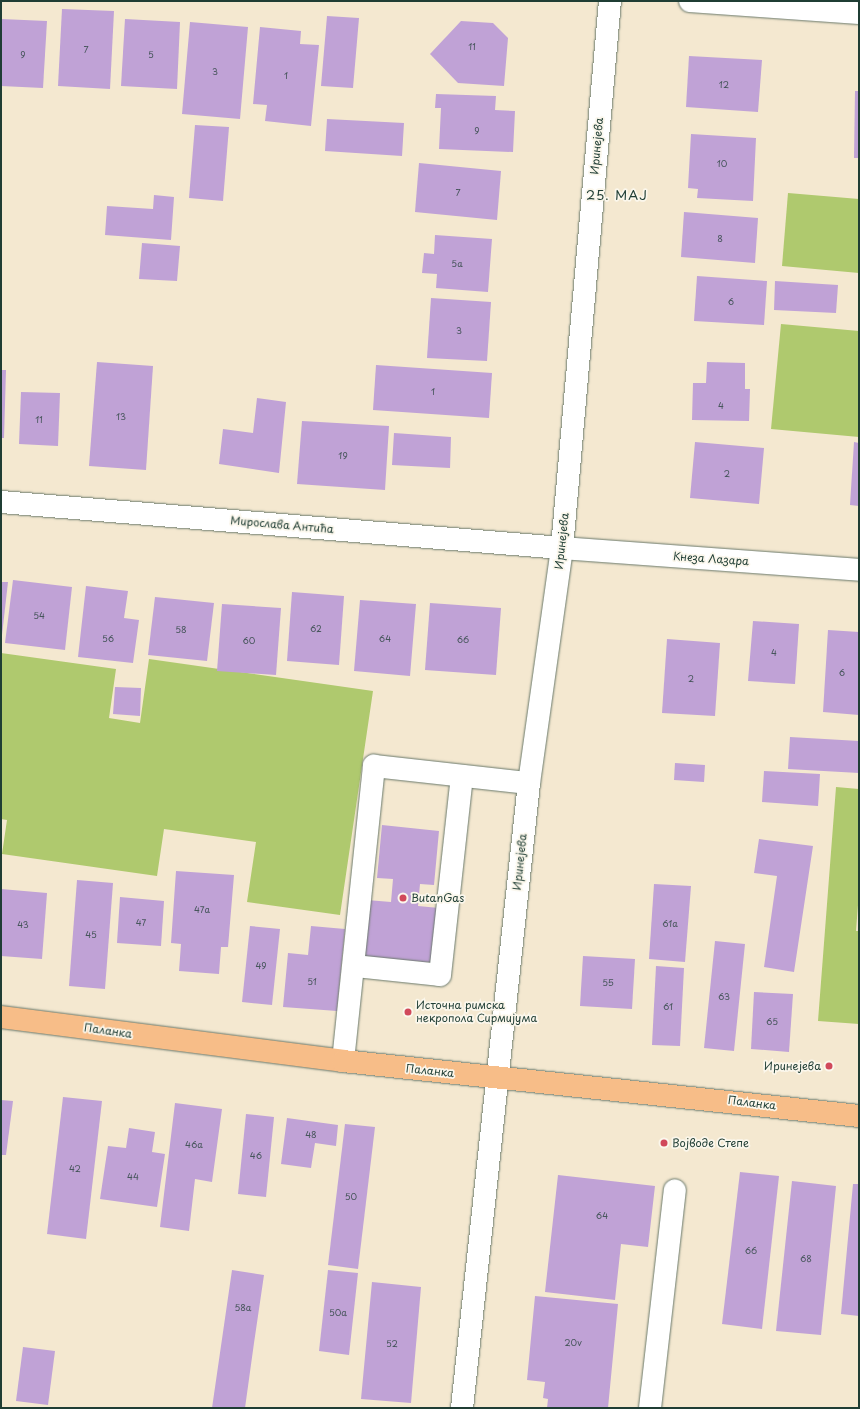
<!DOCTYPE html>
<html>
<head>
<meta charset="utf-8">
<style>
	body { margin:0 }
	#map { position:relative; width:860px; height:1409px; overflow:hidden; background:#f4e8d0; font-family:"Playpen Sans",sans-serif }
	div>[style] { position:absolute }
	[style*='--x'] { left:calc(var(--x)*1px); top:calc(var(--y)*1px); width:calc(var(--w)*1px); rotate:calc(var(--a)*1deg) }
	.green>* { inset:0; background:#afc96e }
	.building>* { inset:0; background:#c0a2d6 }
	.roads { filter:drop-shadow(0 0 1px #6a796b) drop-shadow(0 0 1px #6a796b) }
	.minor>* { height:22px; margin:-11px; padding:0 11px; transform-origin:11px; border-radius:11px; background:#fff }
	.major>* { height:22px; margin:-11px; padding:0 11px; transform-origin:11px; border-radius:11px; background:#f7bd88 }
	.dots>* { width:11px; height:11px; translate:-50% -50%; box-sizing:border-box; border:2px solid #fbf7ec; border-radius:50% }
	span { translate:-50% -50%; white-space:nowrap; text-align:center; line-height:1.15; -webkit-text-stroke:3.5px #fbf7ec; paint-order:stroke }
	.number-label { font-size:9px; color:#47565c }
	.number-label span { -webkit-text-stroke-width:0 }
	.street-label { font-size:11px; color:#1f3d34 }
	.poi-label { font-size:11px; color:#1f3d34 }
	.left { translate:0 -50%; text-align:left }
	.right { translate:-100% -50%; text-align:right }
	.quarter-label { font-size:13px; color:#1f3d34; letter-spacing:1px }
	.frame { position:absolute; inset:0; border:2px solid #1f3d34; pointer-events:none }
</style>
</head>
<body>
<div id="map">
	<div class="green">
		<i style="clip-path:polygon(788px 193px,859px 199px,859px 273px,782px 266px)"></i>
		<i style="clip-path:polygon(781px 324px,859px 331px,859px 437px,771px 429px)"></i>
		<i style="clip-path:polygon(1px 653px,116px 669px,109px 718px,140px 723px,149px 659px,373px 691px,340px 915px,247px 902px,256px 842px,164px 829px,157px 876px,2px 854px,7px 820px,1px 819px)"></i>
		<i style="clip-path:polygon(836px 787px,859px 789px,859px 892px,856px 931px,859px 931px,859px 1024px,818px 1021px)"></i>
	</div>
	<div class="building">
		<i style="clip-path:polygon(62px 9px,114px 11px,110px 89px,58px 86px)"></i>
		<i style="clip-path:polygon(327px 16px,359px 18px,353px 88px,321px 86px)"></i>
		<i style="clip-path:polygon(1px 19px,47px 21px,43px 88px,1px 86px)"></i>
		<i style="clip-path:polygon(125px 19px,180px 22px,177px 89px,121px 86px)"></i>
		<i style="clip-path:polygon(461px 21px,493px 23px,508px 38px,504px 86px,458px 83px,430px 54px)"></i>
		<i style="clip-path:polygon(190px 22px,248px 27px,240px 119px,182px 114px)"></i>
		<i style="clip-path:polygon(260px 27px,301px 31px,300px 44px,319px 45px,311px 126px,265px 121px,267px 105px,253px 104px)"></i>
		<i style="clip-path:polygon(689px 56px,762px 60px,758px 112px,686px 107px)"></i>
		<i style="clip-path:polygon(855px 91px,859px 91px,859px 158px,854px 158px)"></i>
		<i style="clip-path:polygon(436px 94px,496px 96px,495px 110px,515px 111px,513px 152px,439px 149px,441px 108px,435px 108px)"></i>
		<i style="clip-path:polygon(327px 119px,404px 123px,402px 156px,325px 151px)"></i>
		<i style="clip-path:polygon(195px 125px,229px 127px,223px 201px,189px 198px)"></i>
		<i style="clip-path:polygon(691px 134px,756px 138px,753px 201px,697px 198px,698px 189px,688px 188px)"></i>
		<i style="clip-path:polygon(419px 163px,501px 171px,497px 220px,415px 212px)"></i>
		<i style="clip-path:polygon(154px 195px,174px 197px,171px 240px,105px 235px,107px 206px,153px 209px)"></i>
		<i style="clip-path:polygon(684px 212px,758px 218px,755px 263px,681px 257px)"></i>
		<i style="clip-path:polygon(435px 235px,492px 239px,488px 292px,436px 288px,437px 274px,422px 273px,424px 253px,434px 254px)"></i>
		<i style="clip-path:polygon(142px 243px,180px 246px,177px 281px,139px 279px)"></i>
		<i style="clip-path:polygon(697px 276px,767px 281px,764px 325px,694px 321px)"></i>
		<i style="clip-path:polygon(775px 281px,838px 285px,836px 313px,774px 310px)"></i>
		<i style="clip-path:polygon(431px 298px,491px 302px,487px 361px,427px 358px)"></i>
		<i style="clip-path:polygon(97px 362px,153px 366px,146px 470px,89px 466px)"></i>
		<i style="clip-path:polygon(707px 362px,745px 363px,745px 389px,750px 389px,749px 421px,692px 420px,693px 383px,706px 383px)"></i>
		<i style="clip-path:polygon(376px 365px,492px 373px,489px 418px,373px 410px)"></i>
		<i style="clip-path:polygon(1px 370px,6px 370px,4px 438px,1px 438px)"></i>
		<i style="clip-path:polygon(21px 392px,60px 393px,58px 446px,19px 444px)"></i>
		<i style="clip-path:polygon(257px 398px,286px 402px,279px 473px,219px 464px,223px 429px,253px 433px)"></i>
		<i style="clip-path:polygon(302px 421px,389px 426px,385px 490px,297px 484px)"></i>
		<i style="clip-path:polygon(394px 433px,451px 437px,450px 468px,392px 465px)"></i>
		<i style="clip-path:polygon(695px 442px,764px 448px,759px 504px,690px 498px)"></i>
		<i style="clip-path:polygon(854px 442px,859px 443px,859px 506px,850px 505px)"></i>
		<i style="clip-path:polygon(13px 580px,72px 587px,65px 650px,5px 643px)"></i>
		<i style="clip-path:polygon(1px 582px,8px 582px,2px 635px,1px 635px)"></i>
		<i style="clip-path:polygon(86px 586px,128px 591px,124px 618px,139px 620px,133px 663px,78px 657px)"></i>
		<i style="clip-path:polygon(292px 592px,344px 596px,339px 665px,287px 661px)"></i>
		<i style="clip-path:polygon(155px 597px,214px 603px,207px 661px,148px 655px)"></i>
		<i style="clip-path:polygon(360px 600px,416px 604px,410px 676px,354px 671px)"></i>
		<i style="clip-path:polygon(430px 603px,501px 608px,496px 675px,425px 670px)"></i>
		<i style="clip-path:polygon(222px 604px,281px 608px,276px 675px,217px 671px)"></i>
		<i style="clip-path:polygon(753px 621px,799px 624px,795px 684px,748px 681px)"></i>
		<i style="clip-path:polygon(828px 630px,859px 632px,859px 715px,823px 712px)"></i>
		<i style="clip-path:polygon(667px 639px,720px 643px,715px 716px,662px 713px)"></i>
		<i style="clip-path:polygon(115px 687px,141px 688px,140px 716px,113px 714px)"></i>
		<i style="clip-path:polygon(790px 737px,859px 741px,859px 773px,788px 769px)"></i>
		<i style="clip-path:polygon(675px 763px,705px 765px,704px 782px,674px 780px)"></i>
		<i style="clip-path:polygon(764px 771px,820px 774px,818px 806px,762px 802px)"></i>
		<i style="clip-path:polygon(382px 825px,439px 831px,434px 885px,420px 884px,418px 906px,439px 908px,434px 963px,361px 957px,367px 900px,391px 902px,393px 879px,377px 878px)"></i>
		<i style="clip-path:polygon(759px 839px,813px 846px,794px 972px,764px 967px,777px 876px,754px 873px)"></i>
		<i style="clip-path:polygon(176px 871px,234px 875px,228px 947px,221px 947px,219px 974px,179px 971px,181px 944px,171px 943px)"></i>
		<i style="clip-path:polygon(77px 880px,113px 883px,105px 989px,69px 986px)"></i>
		<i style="clip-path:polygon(654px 884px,691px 886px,685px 962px,649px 959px)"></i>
		<i style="clip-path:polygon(1px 889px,47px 893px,42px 959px,1px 956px)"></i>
		<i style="clip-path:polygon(120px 897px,164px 901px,161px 946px,117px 943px)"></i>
		<i style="clip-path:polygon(250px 926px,280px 929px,272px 1005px,242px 1002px)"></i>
		<i style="clip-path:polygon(311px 926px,345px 929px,337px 1011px,283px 1007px,288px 953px,308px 955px)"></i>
		<i style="clip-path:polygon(715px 941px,745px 944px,734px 1051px,704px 1048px)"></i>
		<i style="clip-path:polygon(583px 956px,635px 959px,632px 1009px,580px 1006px)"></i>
		<i style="clip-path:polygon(656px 966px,684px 968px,680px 1046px,652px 1045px)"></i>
		<i style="clip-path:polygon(754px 992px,793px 994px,789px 1052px,751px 1049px)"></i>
		<i style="clip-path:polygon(63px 1097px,102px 1101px,86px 1239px,47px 1234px)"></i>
		<i style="clip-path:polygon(1px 1100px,13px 1101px,6px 1155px,1px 1155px)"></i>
		<i style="clip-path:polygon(175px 1103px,222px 1109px,212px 1182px,195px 1179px,189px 1231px,160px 1227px)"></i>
		<i style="clip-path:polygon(246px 1114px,274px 1117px,266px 1197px,238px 1194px)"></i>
		<i style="clip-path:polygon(287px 1118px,338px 1125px,336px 1146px,315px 1143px,311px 1168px,281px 1164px)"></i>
		<i style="clip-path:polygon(345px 1124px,375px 1127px,358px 1269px,328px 1265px)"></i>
		<i style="clip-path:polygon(129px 1128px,155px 1132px,152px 1152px,165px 1154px,157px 1207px,100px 1199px,108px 1146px,126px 1148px)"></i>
		<i style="clip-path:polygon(740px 1172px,779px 1176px,762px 1329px,722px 1324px)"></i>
		<i style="clip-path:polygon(558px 1175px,655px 1186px,648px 1247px,621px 1244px,615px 1300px,545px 1292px)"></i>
		<i style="clip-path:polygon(792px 1181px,836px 1186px,821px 1335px,776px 1331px)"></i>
		<i style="clip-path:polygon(853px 1184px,859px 1184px,859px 1316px,841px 1314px)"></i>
		<i style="clip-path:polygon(232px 1270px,264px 1275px,254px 1343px,245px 1408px,212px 1408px)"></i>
		<i style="clip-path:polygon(328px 1270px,358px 1273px,349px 1355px,319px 1351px)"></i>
		<i style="clip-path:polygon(372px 1282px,421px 1287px,411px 1403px,361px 1399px)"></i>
		<i style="clip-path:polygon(535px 1296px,618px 1304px,608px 1408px,547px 1408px,548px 1399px,543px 1398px,545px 1382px,527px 1380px)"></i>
		<i style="clip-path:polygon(23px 1347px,55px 1351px,48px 1405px,16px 1401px)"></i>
	</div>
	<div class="roads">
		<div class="minor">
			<i style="--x:690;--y:1;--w:169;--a:4.1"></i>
			<i style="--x:1;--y:502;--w:563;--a:4.69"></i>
			<i style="--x:562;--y:548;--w:298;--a:4.2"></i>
			<i style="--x:355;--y:966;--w:85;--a:6"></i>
			<i style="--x:440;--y:975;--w:200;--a:-83.7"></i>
			<i style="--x:343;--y:1061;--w:297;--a:-84"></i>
			<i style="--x:374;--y:766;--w:156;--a:6.3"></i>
			<i style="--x:462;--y:1408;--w:629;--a:-83.88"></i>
			<i style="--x:529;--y:783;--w:237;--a:-82"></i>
			<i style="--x:562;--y:548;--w:549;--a:-84.99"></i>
			<i style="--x:650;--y:1408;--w:219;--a:-83.5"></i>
		</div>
		<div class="major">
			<i style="--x:1;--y:1017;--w:345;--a:7.3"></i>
			<i style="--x:343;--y:1061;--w:519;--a:6.08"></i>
		</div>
	</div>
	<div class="dots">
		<i style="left:403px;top:898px;background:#d1495b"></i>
		<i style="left:408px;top:1012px;background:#d1495b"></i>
		<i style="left:829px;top:1066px;background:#d1495b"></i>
		<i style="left:664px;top:1143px;background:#d1495b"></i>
	</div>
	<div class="number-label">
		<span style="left:472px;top:46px">11</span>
		<span style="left:86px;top:49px">7</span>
		<span style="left:23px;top:54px">9</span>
		<span style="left:151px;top:54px">5</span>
		<span style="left:215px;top:71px">3</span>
		<span style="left:286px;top:75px">1</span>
		<span style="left:724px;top:84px">12</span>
		<span style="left:477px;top:130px">9</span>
		<span style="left:722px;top:163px">10</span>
		<span style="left:458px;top:192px">7</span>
		<span style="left:720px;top:238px">8</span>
		<span style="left:457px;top:263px">5a</span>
		<span style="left:731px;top:301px">6</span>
		<span style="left:459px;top:330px">3</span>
		<span style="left:433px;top:391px">1</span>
		<span style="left:721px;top:405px">4</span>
		<span style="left:121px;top:416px">13</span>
		<span style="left:39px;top:419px">11</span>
		<span style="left:343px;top:455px">19</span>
		<span style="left:727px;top:473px">2</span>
		<span style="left:39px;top:615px">54</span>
		<span style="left:316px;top:628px">62</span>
		<span style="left:181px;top:629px">58</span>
		<span style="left:108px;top:638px">56</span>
		<span style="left:385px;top:638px">64</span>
		<span style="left:463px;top:639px">66</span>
		<span style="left:249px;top:640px">60</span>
		<span style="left:774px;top:652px">4</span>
		<span style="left:842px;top:672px">6</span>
		<span style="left:691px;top:678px">2</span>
		<span style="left:202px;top:909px">47a</span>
		<span style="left:141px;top:922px">47</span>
		<span style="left:670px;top:923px">61a</span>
		<span style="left:23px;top:924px">43</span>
		<span style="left:91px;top:934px">45</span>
		<span style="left:261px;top:965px">49</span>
		<span style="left:312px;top:981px">51</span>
		<span style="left:608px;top:982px">55</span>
		<span style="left:724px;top:996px">63</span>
		<span style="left:668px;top:1006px">61</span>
		<span style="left:772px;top:1021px">65</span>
		<span style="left:311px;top:1134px">48</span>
		<span style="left:194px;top:1144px">46a</span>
		<span style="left:256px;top:1155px">46</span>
		<span style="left:75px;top:1168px">42</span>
		<span style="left:133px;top:1176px">44</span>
		<span style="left:351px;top:1196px">50</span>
		<span style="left:602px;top:1215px">64</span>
		<span style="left:751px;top:1250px">66</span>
		<span style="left:806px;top:1258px">68</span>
		<span style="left:243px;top:1307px">58a</span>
		<span style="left:338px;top:1312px">50a</span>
		<span style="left:573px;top:1342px">20v</span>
		<span style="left:392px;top:1343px">52</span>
	</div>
	<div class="street-label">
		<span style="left:597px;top:146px;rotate:-85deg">Иринејева</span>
		<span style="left:282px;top:525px;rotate:5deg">Мирослава Антића</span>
		<span style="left:562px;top:541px;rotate:-84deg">Иринејева</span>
		<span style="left:711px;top:559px;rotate:4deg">Кнеза Лазара</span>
		<span style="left:520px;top:862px;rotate:-84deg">Иринејева</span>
		<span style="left:108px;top:1031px;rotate:8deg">Паланка</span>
		<span style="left:430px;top:1071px;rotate:6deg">Паланка</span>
		<span style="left:752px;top:1103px;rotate:7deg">Паланка</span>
	</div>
	<div class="poi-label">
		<span class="left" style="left:411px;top:898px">ButanGas</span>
		<span class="left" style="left:416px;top:1012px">Источна римска<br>некропола Сирмијума</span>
		<span class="right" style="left:821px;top:1066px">Иринејева</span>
		<span class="left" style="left:672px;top:1143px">Војводе Степе</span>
	</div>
	<div class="quarter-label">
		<span style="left:617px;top:195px">25. МАЈ</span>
	</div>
	<div class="frame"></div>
</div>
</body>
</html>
